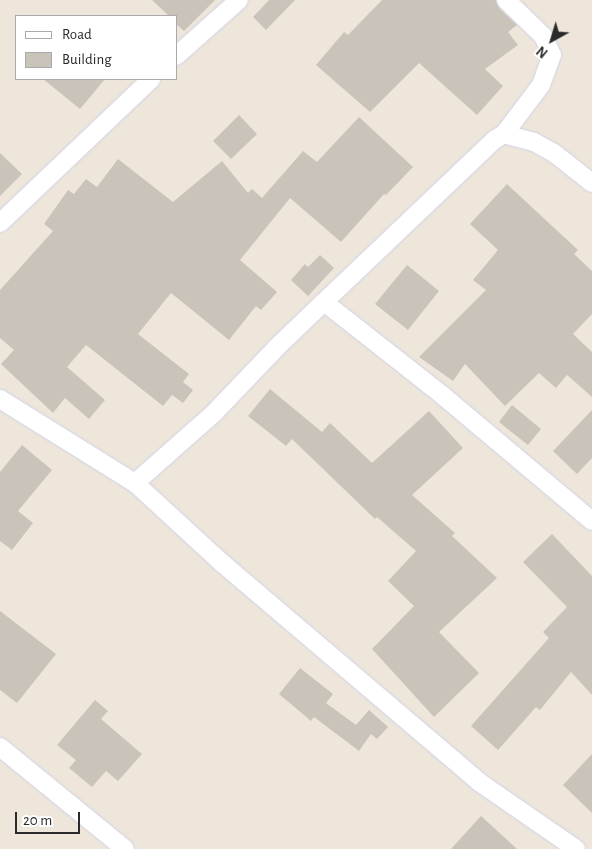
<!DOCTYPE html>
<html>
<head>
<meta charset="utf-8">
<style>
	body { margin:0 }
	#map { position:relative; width:592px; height:849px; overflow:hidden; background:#eee6db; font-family:"Alegreya Sans",sans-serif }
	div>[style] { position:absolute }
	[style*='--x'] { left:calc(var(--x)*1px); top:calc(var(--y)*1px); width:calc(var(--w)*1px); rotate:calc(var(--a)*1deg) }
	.building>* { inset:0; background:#c9c3ba }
	.roads { filter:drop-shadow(0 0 1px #d0d3e5) drop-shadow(0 0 1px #d0d3e5) }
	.street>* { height:18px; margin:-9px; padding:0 9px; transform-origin:9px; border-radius:9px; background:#fff }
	span { translate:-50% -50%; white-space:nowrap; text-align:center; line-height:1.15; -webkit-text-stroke:4.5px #fff; paint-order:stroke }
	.legend { position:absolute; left:15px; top:15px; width:162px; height:65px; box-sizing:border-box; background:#fff; border:1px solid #aaa; margin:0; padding:6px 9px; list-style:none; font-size:15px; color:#2a2a2a }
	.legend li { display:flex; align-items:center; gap:10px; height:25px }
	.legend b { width:25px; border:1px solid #aaa }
	.north { position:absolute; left:527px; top:15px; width:50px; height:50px; -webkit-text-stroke:4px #fff; paint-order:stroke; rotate:219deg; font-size:14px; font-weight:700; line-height:20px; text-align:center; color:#2a2a2a }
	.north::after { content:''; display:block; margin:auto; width:18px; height:22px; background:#2a2a2a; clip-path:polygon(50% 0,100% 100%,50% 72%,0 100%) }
	.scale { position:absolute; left:15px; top:812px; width:65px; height:22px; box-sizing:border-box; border:2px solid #2a2a2a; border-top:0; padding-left:6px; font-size:15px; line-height:18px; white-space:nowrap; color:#2a2a2a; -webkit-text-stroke:4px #fff; paint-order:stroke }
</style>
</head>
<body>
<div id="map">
	<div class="building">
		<i style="clip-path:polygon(152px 0,215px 0,184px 31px,176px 24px,176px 16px,169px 16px)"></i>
		<i style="clip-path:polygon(269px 0,295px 0,266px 30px,253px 17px)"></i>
		<i style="clip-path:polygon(382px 0,496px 0,499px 8px,517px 25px,508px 32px,518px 45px,485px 69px,503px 86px,477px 115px,419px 63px,370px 112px,316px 65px,344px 32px,348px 35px)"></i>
		<i style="clip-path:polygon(43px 79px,105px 79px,80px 109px)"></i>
		<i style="clip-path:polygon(239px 115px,257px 134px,231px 159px,213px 141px)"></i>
		<i style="clip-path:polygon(359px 117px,413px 167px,386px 195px,384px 194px,341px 242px,290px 198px,240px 260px,277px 292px,261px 310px,256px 306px,229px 340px,171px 293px,138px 334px,189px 374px,183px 382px,193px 390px,183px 403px,172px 395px,163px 406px,86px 345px,67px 367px,105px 400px,89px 419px,65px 398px,53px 413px,1px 364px,14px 350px,0 338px,0 290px,53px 231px,44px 224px,68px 190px,74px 194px,86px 179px,97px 187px,118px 159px,173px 202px,222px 161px,248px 193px,252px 189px,262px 198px,303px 151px,317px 162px)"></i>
		<i style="clip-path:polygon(0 153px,22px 174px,0 196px)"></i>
		<i style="clip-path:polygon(507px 184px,578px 250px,574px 254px,592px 271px,592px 314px,573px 334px,592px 352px,592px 397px,567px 375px,556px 388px,539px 373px,505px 406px,465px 364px,453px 381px,419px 357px,486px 290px,473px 280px,498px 250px,470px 224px)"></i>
		<i style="clip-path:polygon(320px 255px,334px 268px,308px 296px,291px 280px,305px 264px,308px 267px)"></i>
		<i style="clip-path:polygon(407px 265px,439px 291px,408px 330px,375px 304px)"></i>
		<i style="clip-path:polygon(270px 389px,322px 432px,330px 423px,372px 463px,429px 411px,463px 448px,412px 495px,455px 533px,452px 536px,497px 578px,439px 632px,479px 673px,434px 717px,372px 649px,414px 606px,388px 581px,416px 551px,377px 517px,375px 519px,292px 439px,286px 446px,248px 416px)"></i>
		<i style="clip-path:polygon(512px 405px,541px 429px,528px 445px,499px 422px)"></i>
		<i style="clip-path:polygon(592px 410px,592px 458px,577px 474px,553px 451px)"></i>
		<i style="clip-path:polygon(22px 445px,52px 470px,18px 511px,33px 523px,12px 550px,0 541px,0 472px)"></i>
		<i style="clip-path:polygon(552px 534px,592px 576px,592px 695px,571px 672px,540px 710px,536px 707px,498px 750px,471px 726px,549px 638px,543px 632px,567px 607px,523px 562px)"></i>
		<i style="clip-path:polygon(0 611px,56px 654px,17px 703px,0 690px)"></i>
		<i style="clip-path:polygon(300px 668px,333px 694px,326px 703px,356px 725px,369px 710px,388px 727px,377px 739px,371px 734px,359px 751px,314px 717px,311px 721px,279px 694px)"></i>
		<i style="clip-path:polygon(95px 700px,108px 711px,101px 719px,142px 754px,118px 781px,106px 771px,92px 787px,69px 768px,76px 760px,57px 745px)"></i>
		<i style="clip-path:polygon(592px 754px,592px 813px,563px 785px)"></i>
		<i style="clip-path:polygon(481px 816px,517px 849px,451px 849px)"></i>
	</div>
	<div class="roads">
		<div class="street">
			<i style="--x:176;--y:56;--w:84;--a:-41.6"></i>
			<i style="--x:504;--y:134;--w:31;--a:15"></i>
			<i style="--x:534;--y:142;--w:23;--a:29"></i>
			<i style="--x:554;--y:153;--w:48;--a:38.3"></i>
			<i style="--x:0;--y:223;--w:209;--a:-43.6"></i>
			<i style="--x:324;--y:302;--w:235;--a:-43.6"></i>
			<i style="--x:494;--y:140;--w:12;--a:-31"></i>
			<i style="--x:504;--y:134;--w:61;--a:-52.9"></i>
			<i style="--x:541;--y:85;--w:32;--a:-70"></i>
			<i style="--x:552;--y:55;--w:21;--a:-115"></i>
			<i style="--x:543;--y:36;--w:52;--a:-135.8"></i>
			<i style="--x:0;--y:399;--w:159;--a:31.9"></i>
			<i style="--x:135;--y:483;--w:106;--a:-41.5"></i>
			<i style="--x:214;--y:413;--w:91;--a:-46.3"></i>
			<i style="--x:277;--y:347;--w:65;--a:-43.8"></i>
			<i style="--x:324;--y:302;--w:150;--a:38.2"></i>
			<i style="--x:442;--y:395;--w:196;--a:40"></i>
			<i style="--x:135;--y:483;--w:118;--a:42.6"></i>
			<i style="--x:222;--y:563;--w:338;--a:40.4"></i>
			<i style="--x:479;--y:782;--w:118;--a:34.6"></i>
			<i style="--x:0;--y:747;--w:161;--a:39.2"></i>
		</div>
	</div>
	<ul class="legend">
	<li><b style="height:6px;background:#fff"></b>Road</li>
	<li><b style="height:14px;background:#c9c3ba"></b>Building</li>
	</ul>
	<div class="north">N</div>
	<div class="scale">20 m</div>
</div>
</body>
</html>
